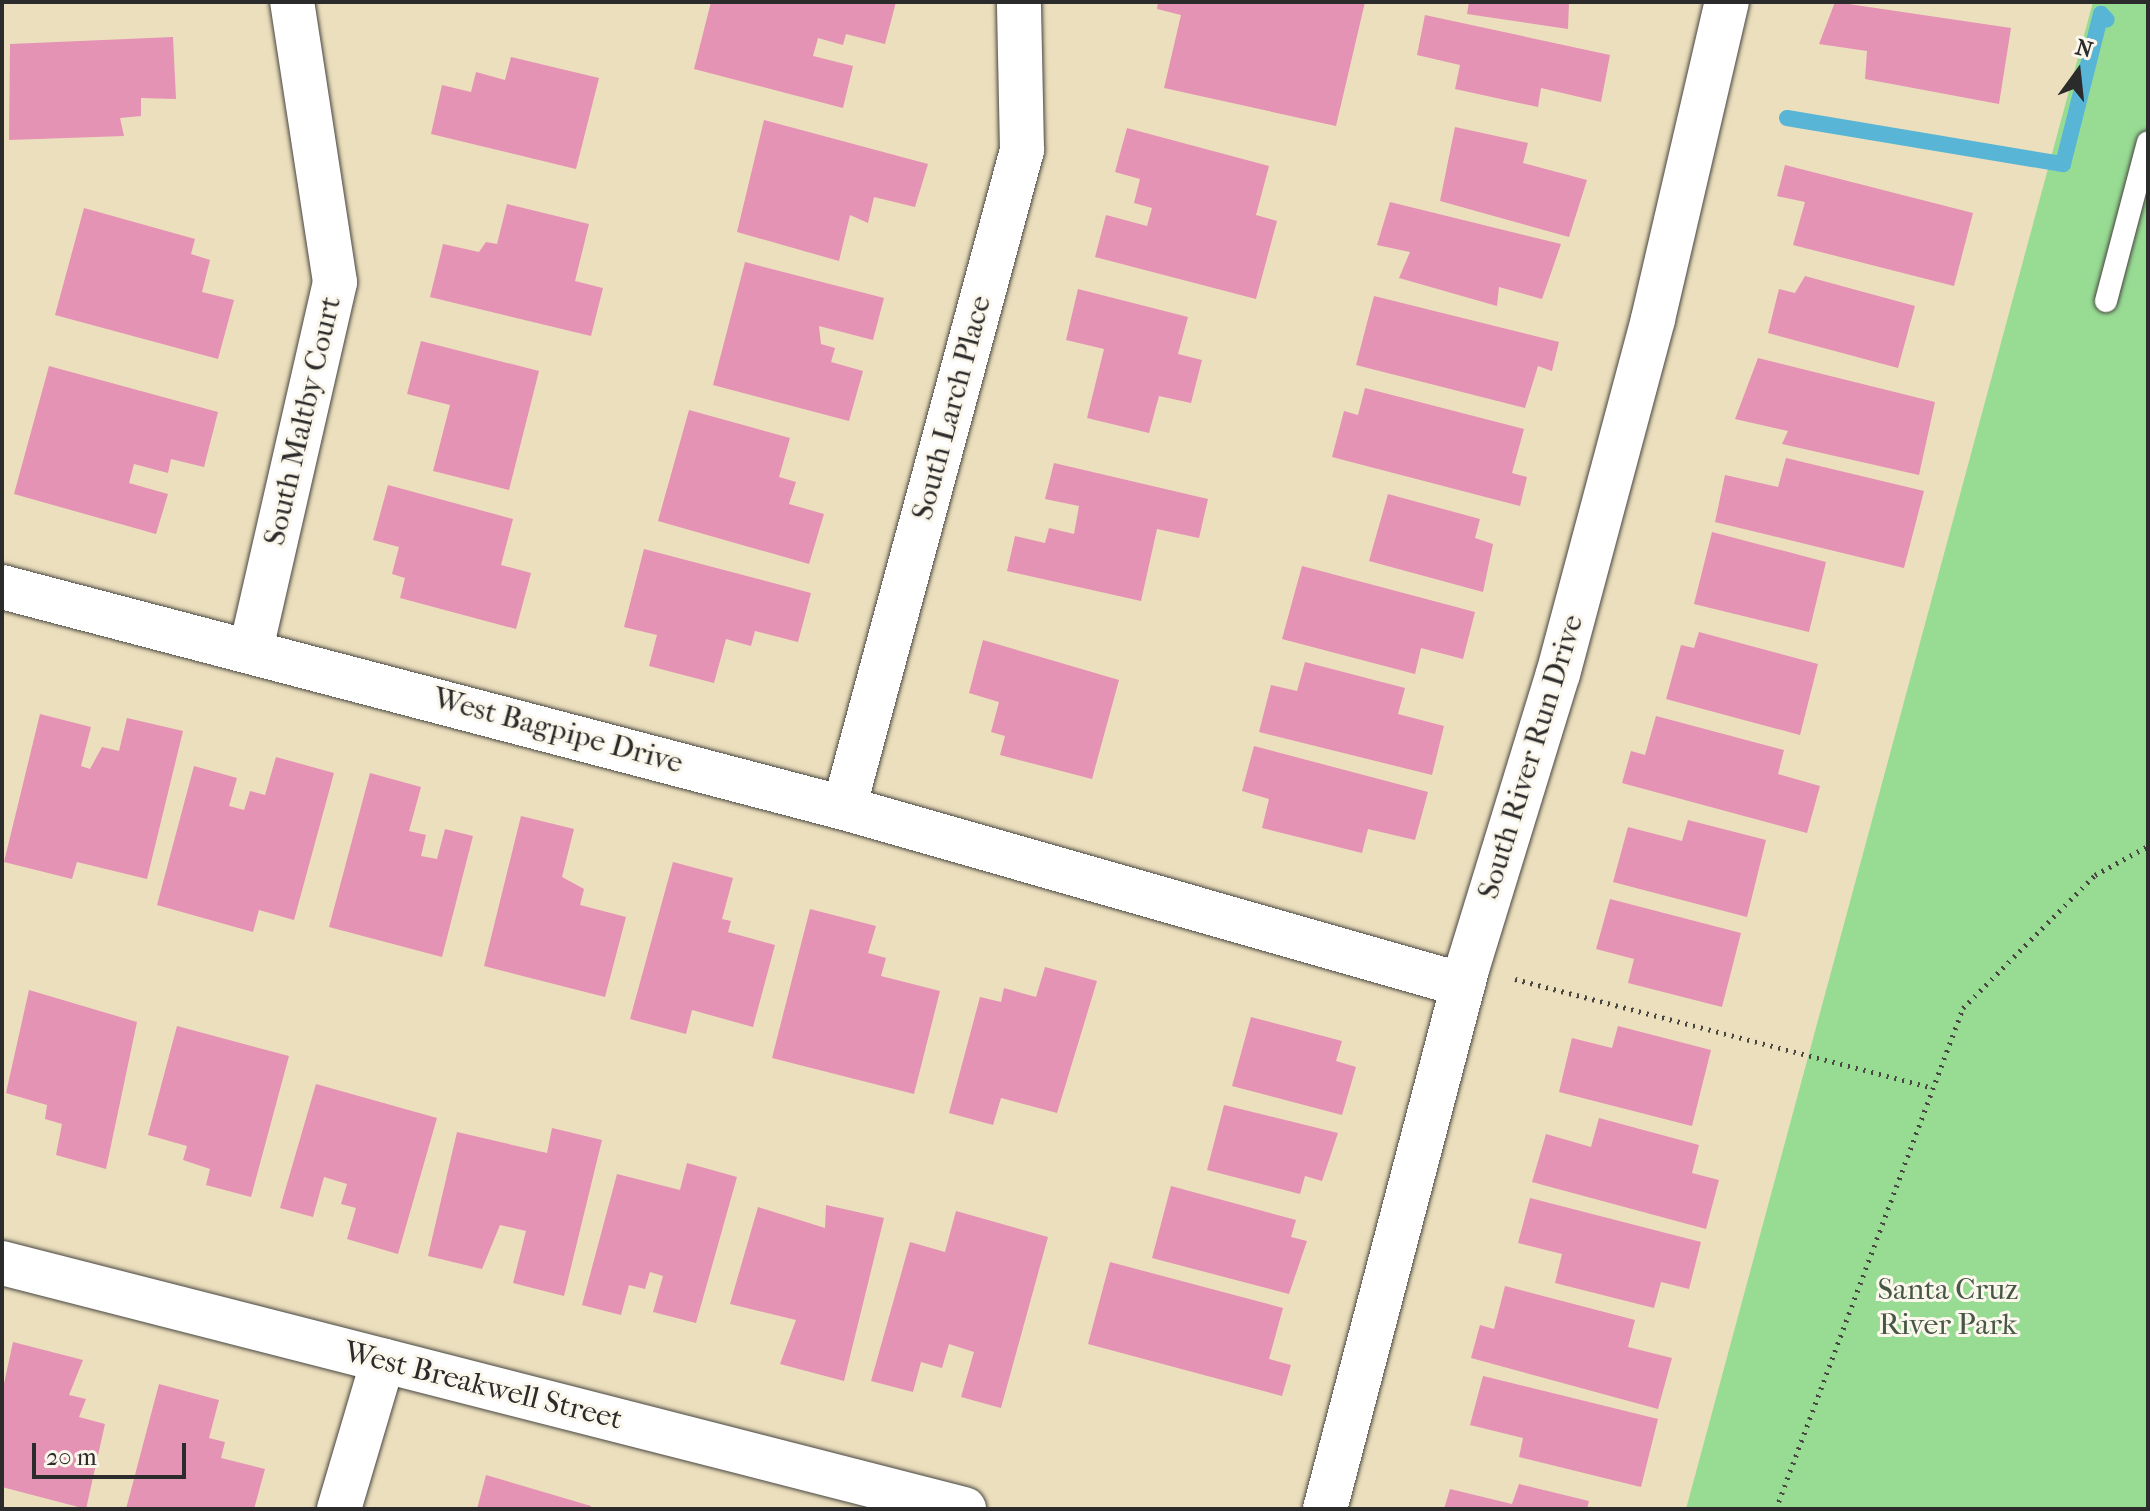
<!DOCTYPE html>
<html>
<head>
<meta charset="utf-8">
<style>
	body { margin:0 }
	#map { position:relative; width:2150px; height:1511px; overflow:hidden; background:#ecdfbd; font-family:"IM FELL French Canon",serif }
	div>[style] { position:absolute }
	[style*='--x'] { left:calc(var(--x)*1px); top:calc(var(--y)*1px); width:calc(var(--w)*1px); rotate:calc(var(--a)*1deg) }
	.green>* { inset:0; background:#98dc94 }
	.stream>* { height:16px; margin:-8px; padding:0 8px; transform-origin:8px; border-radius:8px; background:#58b5d6 }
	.building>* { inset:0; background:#e493b4 }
	.path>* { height:5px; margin-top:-2.5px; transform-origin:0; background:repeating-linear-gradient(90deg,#484641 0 2px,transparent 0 8px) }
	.roads { filter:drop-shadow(0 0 2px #484641) drop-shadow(0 0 2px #484641) }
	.service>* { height:22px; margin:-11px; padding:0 11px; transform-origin:11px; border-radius:11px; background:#fff }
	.minor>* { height:44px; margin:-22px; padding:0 22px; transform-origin:22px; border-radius:22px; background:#fff }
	span { translate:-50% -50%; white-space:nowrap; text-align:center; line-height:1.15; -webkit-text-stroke:6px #fbf7ec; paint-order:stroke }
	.street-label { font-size:30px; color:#2b2b2b }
	.park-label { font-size:30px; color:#465745 }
	.frame { position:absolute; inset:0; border:4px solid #2b2b2b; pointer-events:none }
	.north { position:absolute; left:2038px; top:32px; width:80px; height:80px; -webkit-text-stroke:6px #fbf7ec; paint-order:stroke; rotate:15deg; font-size:22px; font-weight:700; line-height:32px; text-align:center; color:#2b2b2b }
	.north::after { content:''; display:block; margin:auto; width:28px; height:36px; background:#2b2b2b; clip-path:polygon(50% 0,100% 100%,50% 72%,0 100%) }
	.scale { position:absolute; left:32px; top:1443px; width:154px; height:36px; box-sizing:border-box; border:4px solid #2b2b2b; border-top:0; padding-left:10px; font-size:24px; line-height:28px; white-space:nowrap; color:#2b2b2b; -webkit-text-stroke:6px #fbf7ec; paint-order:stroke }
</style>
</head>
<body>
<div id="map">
	<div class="green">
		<i style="clip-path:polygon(2093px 2px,2148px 2px,2148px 1509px,1686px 1509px)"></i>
	</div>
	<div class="stream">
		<i style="--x:1787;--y:118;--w:280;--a:9.5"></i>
		<i style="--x:2063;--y:164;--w:155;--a:-75.8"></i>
		<i style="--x:2101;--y:14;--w:8;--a:45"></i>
	</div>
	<div class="building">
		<i style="clip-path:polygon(711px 2px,896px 2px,885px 44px,846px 34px,843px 45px,818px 38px,813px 56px,853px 66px,843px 108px,694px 69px)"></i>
		<i style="clip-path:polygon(1158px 2px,1365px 2px,1336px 126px,1164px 88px,1181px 15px,1157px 9px)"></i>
		<i style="clip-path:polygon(1469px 2px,1569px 2px,1568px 29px,1467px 14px)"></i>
		<i style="clip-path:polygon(1835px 2px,2011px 28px,1999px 104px,1865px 79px,1867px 51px,1819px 44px)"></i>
		<i style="clip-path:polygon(1425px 15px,1610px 55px,1601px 102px,1541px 88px,1538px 107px,1455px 89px,1460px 65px,1417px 55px)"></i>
		<i style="clip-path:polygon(173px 37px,176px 99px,141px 98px,141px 116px,120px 118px,124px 136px,9px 140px,10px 44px)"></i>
		<i style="clip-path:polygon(511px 57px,599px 78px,576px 169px,431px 134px,442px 85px,471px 92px,476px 72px,505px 80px)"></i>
		<i style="clip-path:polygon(764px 120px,928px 164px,915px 207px,874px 197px,868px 223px,850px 215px,839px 261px,737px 232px)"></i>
		<i style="clip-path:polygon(1455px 127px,1528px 143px,1523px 163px,1587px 180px,1569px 237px,1440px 201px)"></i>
		<i style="clip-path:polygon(1127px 128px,1269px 166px,1256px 215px,1277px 221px,1256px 299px,1095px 257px,1106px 215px,1147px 226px,1152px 208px,1134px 203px,1140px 179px,1115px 172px)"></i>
		<i style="clip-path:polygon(1785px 165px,1973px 213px,1954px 286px,1793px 245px,1805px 202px,1777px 196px)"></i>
		<i style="clip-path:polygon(1390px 202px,1561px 244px,1542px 299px,1499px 287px,1497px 306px,1399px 278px,1410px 252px,1377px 245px)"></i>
		<i style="clip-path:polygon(507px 204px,589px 224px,575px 281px,603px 288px,591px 336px,430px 297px,443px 244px,479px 252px,486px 242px,497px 244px)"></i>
		<i style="clip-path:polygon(84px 208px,195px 239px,191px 254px,210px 260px,202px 292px,234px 300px,218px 359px,55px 315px)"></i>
		<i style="clip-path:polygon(745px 262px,884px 298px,873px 340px,819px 326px,821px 344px,835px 348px,831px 362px,863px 371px,849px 421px,713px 385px)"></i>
		<i style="clip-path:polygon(1805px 276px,1915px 306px,1898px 368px,1768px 333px,1779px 289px,1795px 293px)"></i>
		<i style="clip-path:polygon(1078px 289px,1188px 317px,1178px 354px,1202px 360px,1191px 403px,1159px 396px,1149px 433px,1087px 418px,1104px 349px,1066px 340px)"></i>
		<i style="clip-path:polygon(1374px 296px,1559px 342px,1552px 371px,1538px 366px,1525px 408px,1356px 365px)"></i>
		<i style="clip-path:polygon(421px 341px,539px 371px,509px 490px,433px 471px,450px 405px,407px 394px)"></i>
		<i style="clip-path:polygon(1758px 358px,1935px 402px,1919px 475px,1782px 444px,1788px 431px,1735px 419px)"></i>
		<i style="clip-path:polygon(49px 366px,218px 412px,204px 467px,171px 459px,168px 473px,134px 464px,129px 483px,168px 494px,156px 534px,14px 494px)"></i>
		<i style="clip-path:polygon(1365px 388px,1524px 429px,1512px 473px,1527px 477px,1520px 506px,1332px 457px,1344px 411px,1358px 415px)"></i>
		<i style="clip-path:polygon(689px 410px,790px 438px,779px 477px,796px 482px,789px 504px,824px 514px,809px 564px,658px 521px)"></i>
		<i style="clip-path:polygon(1786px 458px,1924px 491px,1904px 568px,1715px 522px,1725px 475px,1778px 487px)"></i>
		<i style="clip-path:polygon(1054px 463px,1208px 499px,1199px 538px,1157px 529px,1141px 601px,1007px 571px,1015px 536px,1045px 543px,1049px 528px,1074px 534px,1079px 506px,1045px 499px)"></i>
		<i style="clip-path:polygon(388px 485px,513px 519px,501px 565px,531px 573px,516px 629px,400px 598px,405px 578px,392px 574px,399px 547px,373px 540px)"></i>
		<i style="clip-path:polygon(1388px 494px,1480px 519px,1475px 538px,1493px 544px,1483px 592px,1369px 561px)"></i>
		<i style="clip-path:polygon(1712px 532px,1826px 562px,1809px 632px,1694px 604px)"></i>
		<i style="clip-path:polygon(644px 549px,811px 593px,798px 642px,755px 631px,751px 646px,726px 639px,714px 683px,649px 666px,657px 635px,624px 627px)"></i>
		<i style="clip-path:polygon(1302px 566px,1475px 612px,1463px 659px,1421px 648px,1415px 674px,1282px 639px)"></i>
		<i style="clip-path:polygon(1699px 632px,1818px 664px,1800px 735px,1666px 699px,1681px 645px,1694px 648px)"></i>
		<i style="clip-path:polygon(983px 640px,1119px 680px,1092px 779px,1000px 755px,1005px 736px,991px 732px,999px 702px,969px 693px)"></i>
		<i style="clip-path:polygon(1305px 662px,1405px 688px,1398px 714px,1444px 726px,1432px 775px,1259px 732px,1271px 685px,1297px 691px)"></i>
		<i style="clip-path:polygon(40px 714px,91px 727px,81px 766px,90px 769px,102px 747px,119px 751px,127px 718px,183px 731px,147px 879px,77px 862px,72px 879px,4px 862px)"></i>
		<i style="clip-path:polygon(1656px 716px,1784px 750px,1778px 774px,1820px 786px,1807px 833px,1622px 783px,1631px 751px,1645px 755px)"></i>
		<i style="clip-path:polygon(1254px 746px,1428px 792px,1415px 840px,1368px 829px,1362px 853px,1262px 828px,1269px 799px,1242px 791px)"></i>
		<i style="clip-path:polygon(276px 757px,334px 773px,294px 920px,259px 910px,253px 932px,157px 905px,194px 766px,237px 778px,229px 806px,244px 810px,250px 791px,265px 795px)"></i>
		<i style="clip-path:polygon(370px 773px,421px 787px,409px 831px,426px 835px,421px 856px,437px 859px,445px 829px,473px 836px,442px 957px,329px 927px)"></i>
		<i style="clip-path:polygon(521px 816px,574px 829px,562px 877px,584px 889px,580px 905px,626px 917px,605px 997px,484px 966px)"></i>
		<i style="clip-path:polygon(1688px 820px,1766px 840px,1747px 917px,1613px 882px,1628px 827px,1682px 841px)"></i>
		<i style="clip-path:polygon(673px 862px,733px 878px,722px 919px,731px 921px,728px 932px,775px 945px,753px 1027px,692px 1010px,686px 1034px,630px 1019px)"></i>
		<i style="clip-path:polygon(1610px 899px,1741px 933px,1722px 1007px,1628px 983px,1634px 959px,1596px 949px)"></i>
		<i style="clip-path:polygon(810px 909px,876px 926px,868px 953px,886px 958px,881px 976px,940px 991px,914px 1094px,772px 1058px)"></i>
		<i style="clip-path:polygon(1045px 967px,1097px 981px,1057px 1113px,1001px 1098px,993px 1125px,949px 1113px,980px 997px,1001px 1002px,1004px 988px,1036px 997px)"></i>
		<i style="clip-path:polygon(29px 990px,137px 1022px,106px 1169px,56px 1155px,62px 1124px,45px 1119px,47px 1105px,6px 1093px)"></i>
		<i style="clip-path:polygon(1251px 1017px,1342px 1041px,1336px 1061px,1356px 1067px,1342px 1115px,1232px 1086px)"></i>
		<i style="clip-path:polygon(177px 1026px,289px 1056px,251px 1197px,206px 1185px,210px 1169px,183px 1160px,187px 1146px,148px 1135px)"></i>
		<i style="clip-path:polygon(1618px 1026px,1711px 1050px,1692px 1126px,1559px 1092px,1572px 1038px,1612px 1048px)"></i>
		<i style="clip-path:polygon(316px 1084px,437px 1118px,398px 1254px,347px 1239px,356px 1208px,341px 1204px,347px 1184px,324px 1177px,313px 1217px,280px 1208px)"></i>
		<i style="clip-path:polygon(1224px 1105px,1338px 1133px,1322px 1181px,1305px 1176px,1300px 1194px,1207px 1170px)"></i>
		<i style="clip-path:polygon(1599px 1118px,1699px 1145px,1692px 1173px,1719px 1180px,1706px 1229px,1532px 1182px,1546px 1134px,1591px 1147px)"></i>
		<i style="clip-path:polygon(552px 1128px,602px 1140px,564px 1296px,513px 1283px,526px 1231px,500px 1225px,482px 1269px,428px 1256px,457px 1132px,547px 1153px)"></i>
		<i style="clip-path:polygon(687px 1163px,737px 1177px,696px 1323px,653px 1312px,663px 1276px,650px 1272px,645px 1289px,629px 1285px,621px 1315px,582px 1305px,617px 1174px,680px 1190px)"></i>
		<i style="clip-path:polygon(1171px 1186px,1296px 1220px,1291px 1237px,1307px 1241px,1289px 1294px,1152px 1258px)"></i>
		<i style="clip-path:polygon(1530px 1198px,1701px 1242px,1689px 1289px,1661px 1282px,1654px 1308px,1555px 1283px,1562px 1254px,1518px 1243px)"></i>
		<i style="clip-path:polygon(826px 1205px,884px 1218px,844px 1381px,780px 1364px,796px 1320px,730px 1304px,758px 1207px,825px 1228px)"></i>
		<i style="clip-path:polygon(956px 1211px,1048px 1237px,1001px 1408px,961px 1397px,974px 1352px,949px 1344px,942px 1368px,921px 1362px,913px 1392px,871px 1381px,910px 1242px,945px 1252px)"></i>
		<i style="clip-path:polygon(1110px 1262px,1283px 1308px,1269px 1359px,1291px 1365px,1282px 1396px,1088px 1344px)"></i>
		<i style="clip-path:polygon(1505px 1286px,1635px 1320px,1628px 1347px,1672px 1358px,1658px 1409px,1471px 1358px,1480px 1325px,1494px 1329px)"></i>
		<i style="clip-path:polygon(13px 1342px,83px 1360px,69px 1395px,86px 1399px,79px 1417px,105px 1424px,86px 1509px,2px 1487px,2px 1393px)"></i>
		<i style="clip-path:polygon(1483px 1376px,1658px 1419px,1641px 1487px,1519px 1457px,1523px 1438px,1470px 1425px)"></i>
		<i style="clip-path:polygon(159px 1384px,219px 1400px,209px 1438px,225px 1442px,221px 1458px,265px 1469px,254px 1509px,126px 1509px)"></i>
		<i style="clip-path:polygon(486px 1475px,591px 1506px,590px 1509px,477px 1509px)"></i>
		<i style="clip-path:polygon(1519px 1484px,1589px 1501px,1587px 1509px,1444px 1509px,1450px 1489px,1512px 1504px)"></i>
	</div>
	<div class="path">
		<i style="--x:1515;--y:979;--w:431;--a:14.6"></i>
		<i style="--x:1776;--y:1509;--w:535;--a:-69.53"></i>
		<i style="--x:1963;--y:1008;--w:187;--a:-45.2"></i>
		<i style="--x:2095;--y:875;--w:60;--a:-28.7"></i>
	</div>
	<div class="roads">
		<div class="service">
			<i style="--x:2106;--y:301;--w:164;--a:-75.2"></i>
		</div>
		<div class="minor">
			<i style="--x:2;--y:587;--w:871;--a:14.71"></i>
			<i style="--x:844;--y:808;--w:644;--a:15.96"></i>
			<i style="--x:251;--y:649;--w:376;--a:-77.1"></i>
			<i style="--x:335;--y:282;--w:283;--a:-98.7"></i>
			<i style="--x:844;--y:808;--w:682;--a:-74.86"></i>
			<i style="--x:1022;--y:150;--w:148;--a:-91.2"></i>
			<i style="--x:2;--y:1263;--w:993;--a:14.34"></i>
			<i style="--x:339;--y:1509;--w:155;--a:-73.5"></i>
			<i style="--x:1325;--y:1509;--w:562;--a:-75.25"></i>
			<i style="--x:1468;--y:966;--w:306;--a:-72.9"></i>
			<i style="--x:1558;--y:674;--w:367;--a:-75"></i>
			<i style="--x:1653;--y:319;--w:326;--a:-76.9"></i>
		</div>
	</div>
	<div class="street-label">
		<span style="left:952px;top:408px;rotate:-75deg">South Larch Place</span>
		<span style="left:303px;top:421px;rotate:-77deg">South Maltby Court</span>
		<span style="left:558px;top:731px;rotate:15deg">West Bagpipe Drive</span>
		<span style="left:1531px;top:757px;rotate:-73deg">South River Run Drive</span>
		<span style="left:483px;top:1386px;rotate:14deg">West Breakwell Street</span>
	</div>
	<div class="park-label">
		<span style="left:1948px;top:1307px">Santa Cruz<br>River Park</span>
	</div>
	<div class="frame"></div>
	<div class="north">N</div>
	<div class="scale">20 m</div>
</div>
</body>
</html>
